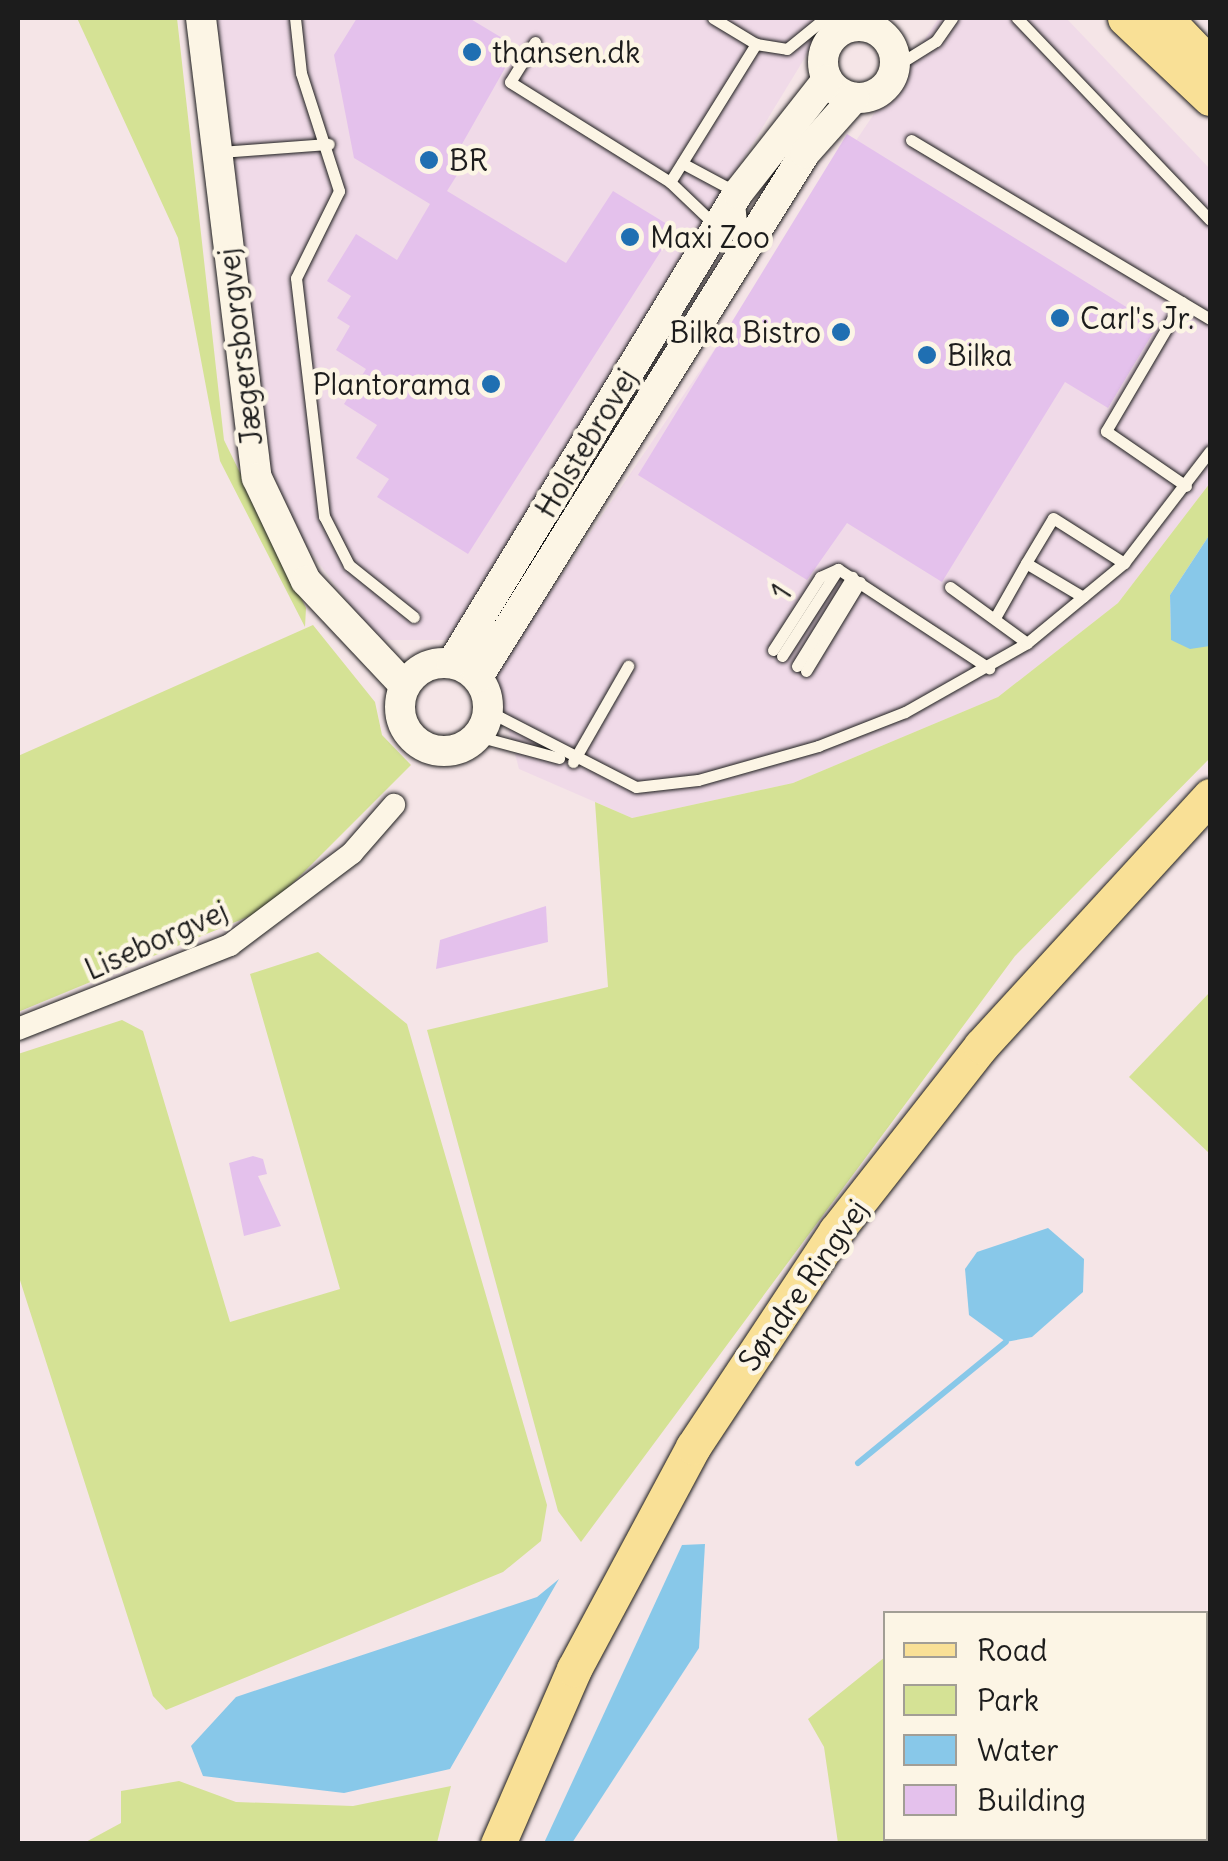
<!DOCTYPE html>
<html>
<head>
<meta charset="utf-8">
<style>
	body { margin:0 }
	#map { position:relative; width:1228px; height:1861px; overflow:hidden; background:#f5e5e7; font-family:Delius,sans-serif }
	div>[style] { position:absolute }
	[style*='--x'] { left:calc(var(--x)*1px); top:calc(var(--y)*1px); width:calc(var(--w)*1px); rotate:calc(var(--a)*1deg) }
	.built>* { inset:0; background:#f0dae8 }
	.green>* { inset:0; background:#d5e295 }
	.water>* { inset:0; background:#88c8e9 }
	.stream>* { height:6px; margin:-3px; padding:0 3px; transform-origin:3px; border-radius:3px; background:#88c8e9 }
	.building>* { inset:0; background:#e4c1ec }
	.roads { filter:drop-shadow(0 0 2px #1c1c1c) drop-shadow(0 0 2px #1c1c1c) }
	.lane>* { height:11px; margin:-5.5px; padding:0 5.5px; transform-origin:5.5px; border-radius:5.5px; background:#fcf5e5 }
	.street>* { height:22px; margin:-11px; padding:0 11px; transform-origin:11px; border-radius:11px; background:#fcf5e5 }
	.secondary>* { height:30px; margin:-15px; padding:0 15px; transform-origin:15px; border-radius:15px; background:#fcf5e5 }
	.secondary>.ring { margin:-15px; padding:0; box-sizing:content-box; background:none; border:30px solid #fcf5e5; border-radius:50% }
	.primary>* { height:35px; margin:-17.5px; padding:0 17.5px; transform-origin:17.5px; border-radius:17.5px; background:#f9e096 }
	.dots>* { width:28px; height:28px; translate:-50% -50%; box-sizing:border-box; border:5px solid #fcf5e5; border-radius:50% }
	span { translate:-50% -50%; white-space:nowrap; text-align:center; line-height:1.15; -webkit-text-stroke:9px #fcf5e5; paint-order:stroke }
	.poi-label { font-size:30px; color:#1c1c1c }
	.left { translate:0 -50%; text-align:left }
	.right { translate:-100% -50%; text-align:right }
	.street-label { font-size:30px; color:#1c1c1c }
	.frame { position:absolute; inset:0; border:20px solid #1c1c1c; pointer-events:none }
	.legend { position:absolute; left:883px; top:1611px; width:325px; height:230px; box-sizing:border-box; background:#fcf5e5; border:2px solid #a29e95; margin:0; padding:12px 18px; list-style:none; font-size:30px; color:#1c1c1c }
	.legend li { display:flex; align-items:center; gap:20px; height:50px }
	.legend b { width:50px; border:2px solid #a29e95 }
</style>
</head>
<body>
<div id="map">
	<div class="built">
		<i style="clip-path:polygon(216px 18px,829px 18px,451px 640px,376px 640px,301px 539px,267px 475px)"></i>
		<i style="clip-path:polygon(939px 18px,1066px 18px,1210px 169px,1210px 483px,1118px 603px,998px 697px,793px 783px,632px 818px,519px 769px,494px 675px)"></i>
	</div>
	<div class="green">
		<i style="clip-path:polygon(77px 18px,177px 18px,224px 440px,306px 608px,305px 627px,220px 461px,178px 238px)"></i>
		<i style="clip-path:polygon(1210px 483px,1210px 534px,1170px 595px,1171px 640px,1210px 646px,1210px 758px,1015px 956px,581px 1542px,558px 1511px,427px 1030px,608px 987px,595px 802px,632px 818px,793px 783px,998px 697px,1118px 603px)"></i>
		<i style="clip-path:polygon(313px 625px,375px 702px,382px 735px,411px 765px,267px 909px,18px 1012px,18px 756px)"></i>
		<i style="clip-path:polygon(318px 952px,407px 1024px,547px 1505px,541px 1541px,503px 1572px,166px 1710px,153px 1696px,18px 1274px,18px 1054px,122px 1020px,143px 1031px,230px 1322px,340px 1289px,250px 974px)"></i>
		<i style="clip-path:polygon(1210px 992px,1210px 1154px,1129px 1077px)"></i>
		<i style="clip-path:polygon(885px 1657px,886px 1838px,907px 1843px,838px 1843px,824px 1747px,808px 1719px)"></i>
		<i style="clip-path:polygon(179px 1781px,236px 1802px,353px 1806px,451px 1786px,437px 1843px,84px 1843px,121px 1823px,121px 1791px)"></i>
	</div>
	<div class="water">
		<i style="clip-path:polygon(1210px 534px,1210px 646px,1190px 649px,1171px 640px,1170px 595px)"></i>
		<i style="clip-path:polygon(1048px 1228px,1084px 1259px,1083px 1292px,1032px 1337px,1006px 1342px,969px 1315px,965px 1269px,977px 1252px)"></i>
		<i style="clip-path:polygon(705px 1544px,699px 1648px,572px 1843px,544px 1843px,682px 1545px)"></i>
		<i style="clip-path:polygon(559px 1579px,450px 1769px,344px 1793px,203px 1776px,191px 1746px,236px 1697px,537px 1597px)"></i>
	</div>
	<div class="stream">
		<i style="--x:858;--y:1463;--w:191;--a:-39.3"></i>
	</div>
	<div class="building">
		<i style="clip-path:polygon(357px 18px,469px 18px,517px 47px,449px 167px,457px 175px,447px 191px,566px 263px,613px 191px,675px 229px,468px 554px,377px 497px,389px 479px,356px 458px,377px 425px,344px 404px,366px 369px,336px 350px,350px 326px,337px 318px,351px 296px,327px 281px,356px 234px,397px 260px,430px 204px,354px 158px,334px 55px)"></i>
		<i style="clip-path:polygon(847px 134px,1157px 326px,1108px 408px,1065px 382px,942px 582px,847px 523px,807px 580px,638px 475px)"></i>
		<i style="clip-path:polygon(546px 906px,548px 942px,436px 969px,440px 940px)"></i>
		<i style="clip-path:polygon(253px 1156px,263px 1159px,267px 1174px,258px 1176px,281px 1226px,244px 1236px,229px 1163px)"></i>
	</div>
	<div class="roads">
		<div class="lane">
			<i style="--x:295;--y:18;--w:55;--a:83.8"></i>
			<i style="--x:301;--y:73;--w:124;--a:72.1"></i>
			<i style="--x:339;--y:191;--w:97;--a:116.3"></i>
			<i style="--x:296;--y:278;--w:240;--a:83.3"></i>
			<i style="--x:324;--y:516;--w:55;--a:63"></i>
			<i style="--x:349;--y:565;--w:83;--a:38.7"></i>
			<i style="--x:713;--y:18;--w:50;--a:31.2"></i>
			<i style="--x:756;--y:44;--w:31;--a:9"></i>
			<i style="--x:787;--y:49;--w:49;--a:-39.2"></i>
			<i style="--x:1017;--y:18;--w:279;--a:46.3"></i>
			<i style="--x:535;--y:42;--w:47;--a:122"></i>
			<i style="--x:510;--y:82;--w:189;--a:32"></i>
			<i style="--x:670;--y:182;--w:163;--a:-58.1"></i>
			<i style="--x:894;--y:67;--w:49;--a:-31.8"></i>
			<i style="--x:936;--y:41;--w:28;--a:-55"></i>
			<i style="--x:911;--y:140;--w:348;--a:30.9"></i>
			<i style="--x:219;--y:152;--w:110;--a:-4.2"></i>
			<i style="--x:682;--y:163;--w:64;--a:28.2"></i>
			<i style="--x:738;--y:193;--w:37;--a:84"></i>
			<i style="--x:670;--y:182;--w:59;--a:43.6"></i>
			<i style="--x:1182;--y:302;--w:150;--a:120.5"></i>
			<i style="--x:1106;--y:431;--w:97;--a:34.5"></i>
			<i style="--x:838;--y:569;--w:181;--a:33.3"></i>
			<i style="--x:950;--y:587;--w:95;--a:36"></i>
			<i style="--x:1083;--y:597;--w:66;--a:-149.2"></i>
			<i style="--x:1026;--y:563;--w:52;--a:-59"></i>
			<i style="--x:1053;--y:518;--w:84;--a:32.4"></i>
			<i style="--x:996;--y:616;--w:61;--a:-60.5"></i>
			<i style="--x:773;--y:650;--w:87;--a:-57.2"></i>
			<i style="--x:820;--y:577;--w:20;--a:-24"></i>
			<i style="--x:782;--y:656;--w:103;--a:-57.2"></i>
			<i style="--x:797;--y:666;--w:105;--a:-58.3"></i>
			<i style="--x:806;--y:671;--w:104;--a:-58.8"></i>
			<i style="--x:488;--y:711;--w:166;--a:27.2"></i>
			<i style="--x:636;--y:787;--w:62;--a:-6.4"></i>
			<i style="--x:698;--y:780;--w:125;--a:-15.8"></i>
			<i style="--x:818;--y:746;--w:93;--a:-21.3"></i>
			<i style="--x:905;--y:712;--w:140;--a:-29.5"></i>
			<i style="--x:1027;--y:643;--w:126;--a:-39.5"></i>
			<i style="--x:1124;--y:563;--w:141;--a:-52.5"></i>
			<i style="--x:477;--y:736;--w:85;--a:15"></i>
			<i style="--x:573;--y:762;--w:111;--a:-60.2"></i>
			<i style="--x:1206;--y:1722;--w:4;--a:14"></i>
			<i style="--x:935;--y:1844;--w:6;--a:-81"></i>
			<i style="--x:1138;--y:1844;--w:6;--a:-81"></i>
		</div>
		<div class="street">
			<i style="--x:18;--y:1029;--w:228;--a:-21.6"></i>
			<i style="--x:230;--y:945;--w:153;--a:-37"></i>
			<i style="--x:352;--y:853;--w:64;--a:-48.8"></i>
		</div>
		<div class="secondary">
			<i style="--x:201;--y:18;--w:463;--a:83.1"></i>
			<i style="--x:257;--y:478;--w:114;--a:64.6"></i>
			<i style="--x:306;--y:581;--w:144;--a:46.7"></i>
			<i class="ring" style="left:823px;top:26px;width:42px;height:42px"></i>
			<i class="ring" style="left:400px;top:663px;width:58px;height:58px"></i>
			<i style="--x:452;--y:663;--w:550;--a:-58.68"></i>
			<i style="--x:738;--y:193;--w:144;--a:-51.8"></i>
			<i style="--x:478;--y:677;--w:618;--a:-58.03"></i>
			<i style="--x:805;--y:153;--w:74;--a:-48.3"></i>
		</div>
		<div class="primary">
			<i style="--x:1125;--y:18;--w:117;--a:43.3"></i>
			<i style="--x:1165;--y:18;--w:65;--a:46.2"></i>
			<i style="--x:498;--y:1844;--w:191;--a:-66.5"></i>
			<i style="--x:574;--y:1669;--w:252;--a:-61.8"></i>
			<i style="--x:693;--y:1447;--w:259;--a:-56.5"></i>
			<i style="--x:836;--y:1231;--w:235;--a:-51.9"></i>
			<i style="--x:981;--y:1046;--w:339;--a:-47.5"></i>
		</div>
	</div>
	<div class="dots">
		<i style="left:472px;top:52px;background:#1f6fb2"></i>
		<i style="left:429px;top:160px;background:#1f6fb2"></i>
		<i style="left:630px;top:237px;background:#1f6fb2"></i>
		<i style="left:1060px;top:318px;background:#1f6fb2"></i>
		<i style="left:841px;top:332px;background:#1f6fb2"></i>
		<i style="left:927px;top:355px;background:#1f6fb2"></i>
		<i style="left:491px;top:384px;background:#1f6fb2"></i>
	</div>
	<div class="poi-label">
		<span class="left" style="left:492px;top:52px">thansen.dk</span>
		<span class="left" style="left:449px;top:160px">BR</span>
		<span class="left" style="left:650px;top:237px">Maxi Zoo</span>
		<span class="left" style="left:1080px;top:318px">Carl's Jr.</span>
		<span class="right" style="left:821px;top:332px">Bilka Bistro</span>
		<span class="left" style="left:947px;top:355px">Bilka</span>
		<span class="right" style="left:471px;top:384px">Plantorama</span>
	</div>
	<div class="street-label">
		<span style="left:240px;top:347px;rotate:-97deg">Jægersborgvej</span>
		<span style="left:586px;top:443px;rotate:-59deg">Holstebrovej</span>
		<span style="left:781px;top:592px;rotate:-57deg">1</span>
		<span style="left:156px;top:940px;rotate:-24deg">Liseborgvej</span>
		<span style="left:803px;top:1285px;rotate:-55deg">Søndre Ringvej</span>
	</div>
	<div class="frame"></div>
	<ul class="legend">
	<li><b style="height:12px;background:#f9e096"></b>Road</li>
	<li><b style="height:28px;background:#d5e295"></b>Park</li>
	<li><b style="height:28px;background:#88c8e9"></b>Water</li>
	<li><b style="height:28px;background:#e4c1ec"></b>Building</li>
	</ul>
</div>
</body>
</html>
